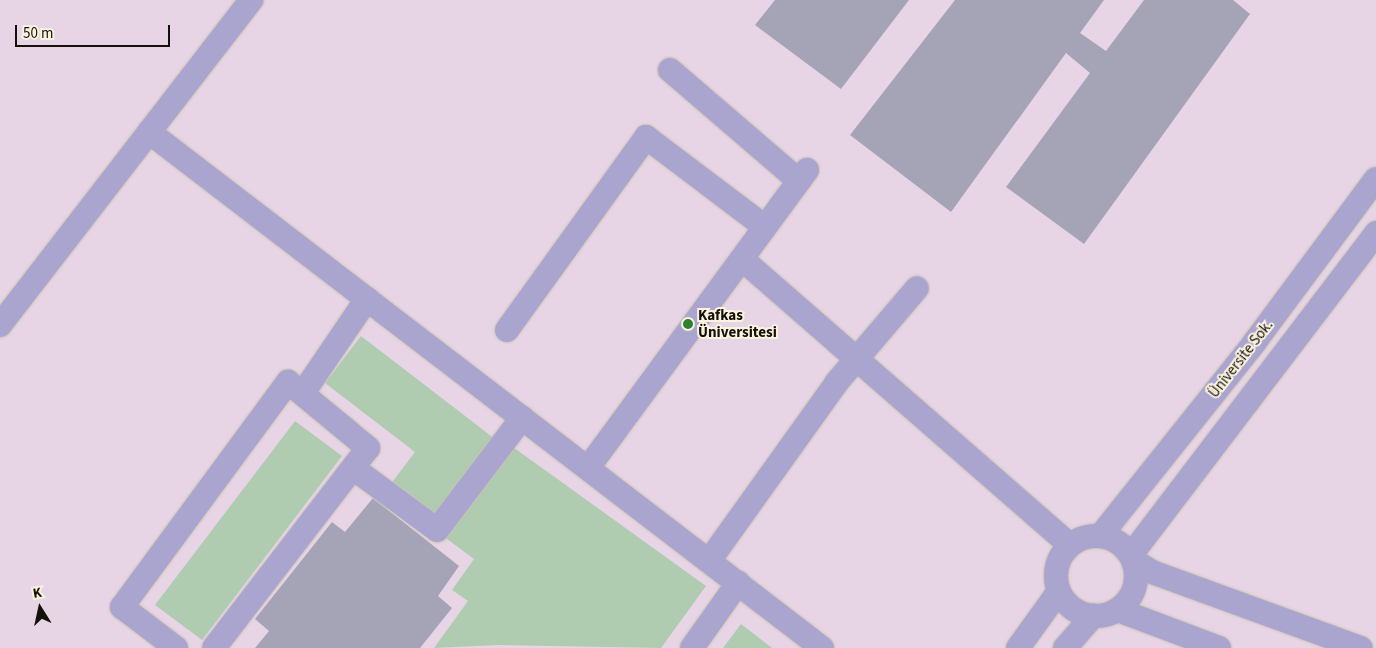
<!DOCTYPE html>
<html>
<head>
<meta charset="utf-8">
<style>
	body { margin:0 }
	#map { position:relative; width:1376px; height:648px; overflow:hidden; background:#eee5d2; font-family:"Source Sans 3",sans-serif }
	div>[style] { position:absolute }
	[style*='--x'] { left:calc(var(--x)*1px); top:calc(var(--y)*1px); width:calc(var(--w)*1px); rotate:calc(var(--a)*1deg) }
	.education>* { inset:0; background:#e7d5e6 }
	.green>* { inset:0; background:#afcbb0 }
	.building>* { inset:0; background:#a5a3b6 }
	.roads { filter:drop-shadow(0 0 1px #cbc3b2) drop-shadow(0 0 1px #cbc3b2) }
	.minor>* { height:24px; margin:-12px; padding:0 12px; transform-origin:12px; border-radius:12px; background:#a9a5cf }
	.minor>.ring { margin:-12px; padding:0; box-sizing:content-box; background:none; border:24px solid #a9a5cf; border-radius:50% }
	.dots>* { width:14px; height:14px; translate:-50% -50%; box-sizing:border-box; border:2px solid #fbf2df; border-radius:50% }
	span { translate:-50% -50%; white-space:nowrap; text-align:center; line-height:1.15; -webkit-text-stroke:4px #fbf2df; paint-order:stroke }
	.poi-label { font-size:15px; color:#14110b; font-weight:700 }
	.left { translate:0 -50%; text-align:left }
	.street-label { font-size:15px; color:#14110b }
	.north { position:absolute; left:15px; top:583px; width:50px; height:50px; -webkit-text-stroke:4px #fbf2df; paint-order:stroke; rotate:350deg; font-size:14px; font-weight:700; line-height:20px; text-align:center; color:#14110b }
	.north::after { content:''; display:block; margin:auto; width:18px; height:22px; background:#14110b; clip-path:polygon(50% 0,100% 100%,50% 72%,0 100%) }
	.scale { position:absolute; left:15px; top:25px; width:155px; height:22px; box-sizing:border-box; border:2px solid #14110b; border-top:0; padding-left:6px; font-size:15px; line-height:18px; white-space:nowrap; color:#14110b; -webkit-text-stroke:4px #fbf2df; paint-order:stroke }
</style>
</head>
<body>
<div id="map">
	<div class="education">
		<i style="clip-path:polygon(0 0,1376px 0,1376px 648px,0 648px)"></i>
	</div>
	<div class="green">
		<i style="clip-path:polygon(361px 336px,495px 439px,434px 518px,390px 485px,415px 452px,325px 383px)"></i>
		<i style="clip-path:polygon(295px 421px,342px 456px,202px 640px,155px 605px)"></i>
		<i style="clip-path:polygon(506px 442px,706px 586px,661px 648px,499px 645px,434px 648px,468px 601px,452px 590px,474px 559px,439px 533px)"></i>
		<i style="clip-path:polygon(741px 624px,772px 648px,723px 648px)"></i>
	</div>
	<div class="building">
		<i style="clip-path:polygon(775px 0,909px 0,841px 89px,755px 25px)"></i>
		<i style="clip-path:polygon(955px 0,1104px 0,1080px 33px,1106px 51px,1144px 0,1233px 0,1250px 14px,1084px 244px,1006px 187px,1090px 73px,1066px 53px,951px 212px,850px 135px)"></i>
		<i style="clip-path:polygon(373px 498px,459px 566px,438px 596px,452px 608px,420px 648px,255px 648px,269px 631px,255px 619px,332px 522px,345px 532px)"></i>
	</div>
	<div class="roads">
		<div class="minor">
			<i style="--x:670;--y:70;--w:170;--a:40.7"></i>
			<i style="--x:149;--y:132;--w:848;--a:37.48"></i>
			<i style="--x:742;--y:259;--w:435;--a:41.1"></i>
			<i style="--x:0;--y:325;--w:411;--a:-52.3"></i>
			<i style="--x:507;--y:330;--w:238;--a:-54.2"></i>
			<i style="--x:646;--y:137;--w:149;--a:37.1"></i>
			<i style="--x:303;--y:393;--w:114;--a:-55.8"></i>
			<i style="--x:353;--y:468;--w:104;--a:36.4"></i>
			<i style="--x:437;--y:530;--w:141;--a:-52.8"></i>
			<i style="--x:588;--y:468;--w:370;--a:-53.7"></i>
			<i style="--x:1101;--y:535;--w:246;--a:-51.4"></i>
			<i style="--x:1254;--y:343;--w:204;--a:-53.4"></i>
			<i class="ring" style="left:1056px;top:536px;width:56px;height:56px"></i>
			<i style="--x:1131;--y:555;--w:405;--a:-52.7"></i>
			<i style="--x:709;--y:561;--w:220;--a:-54.4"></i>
			<i style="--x:837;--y:382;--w:123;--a:-49.6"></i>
			<i style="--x:1134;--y:561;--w:21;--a:31"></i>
			<i style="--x:1152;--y:572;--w:222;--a:20"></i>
			<i style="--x:1118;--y:610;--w:108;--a:20.6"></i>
			<i style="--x:176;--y:648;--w:68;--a:-142.8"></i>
			<i style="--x:122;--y:607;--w:280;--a:-53.6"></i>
			<i style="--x:288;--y:382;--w:104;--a:39.5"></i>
			<i style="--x:368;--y:448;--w:252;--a:127.6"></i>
			<i style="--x:692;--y:648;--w:80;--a:-54.7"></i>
			<i style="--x:1018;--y:648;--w:70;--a:-54.3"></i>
			<i style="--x:1065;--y:648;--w:43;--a:-48.8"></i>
		</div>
	</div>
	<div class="dots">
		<i style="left:688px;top:324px;background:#2e812d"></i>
	</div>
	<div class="poi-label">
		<span class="left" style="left:698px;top:324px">Kafkas<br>Üniversitesi</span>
	</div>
	<div class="street-label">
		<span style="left:1241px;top:359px;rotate:-52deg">Üniversite Sok.</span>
	</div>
	<div class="north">K</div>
	<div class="scale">50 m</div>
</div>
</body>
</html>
